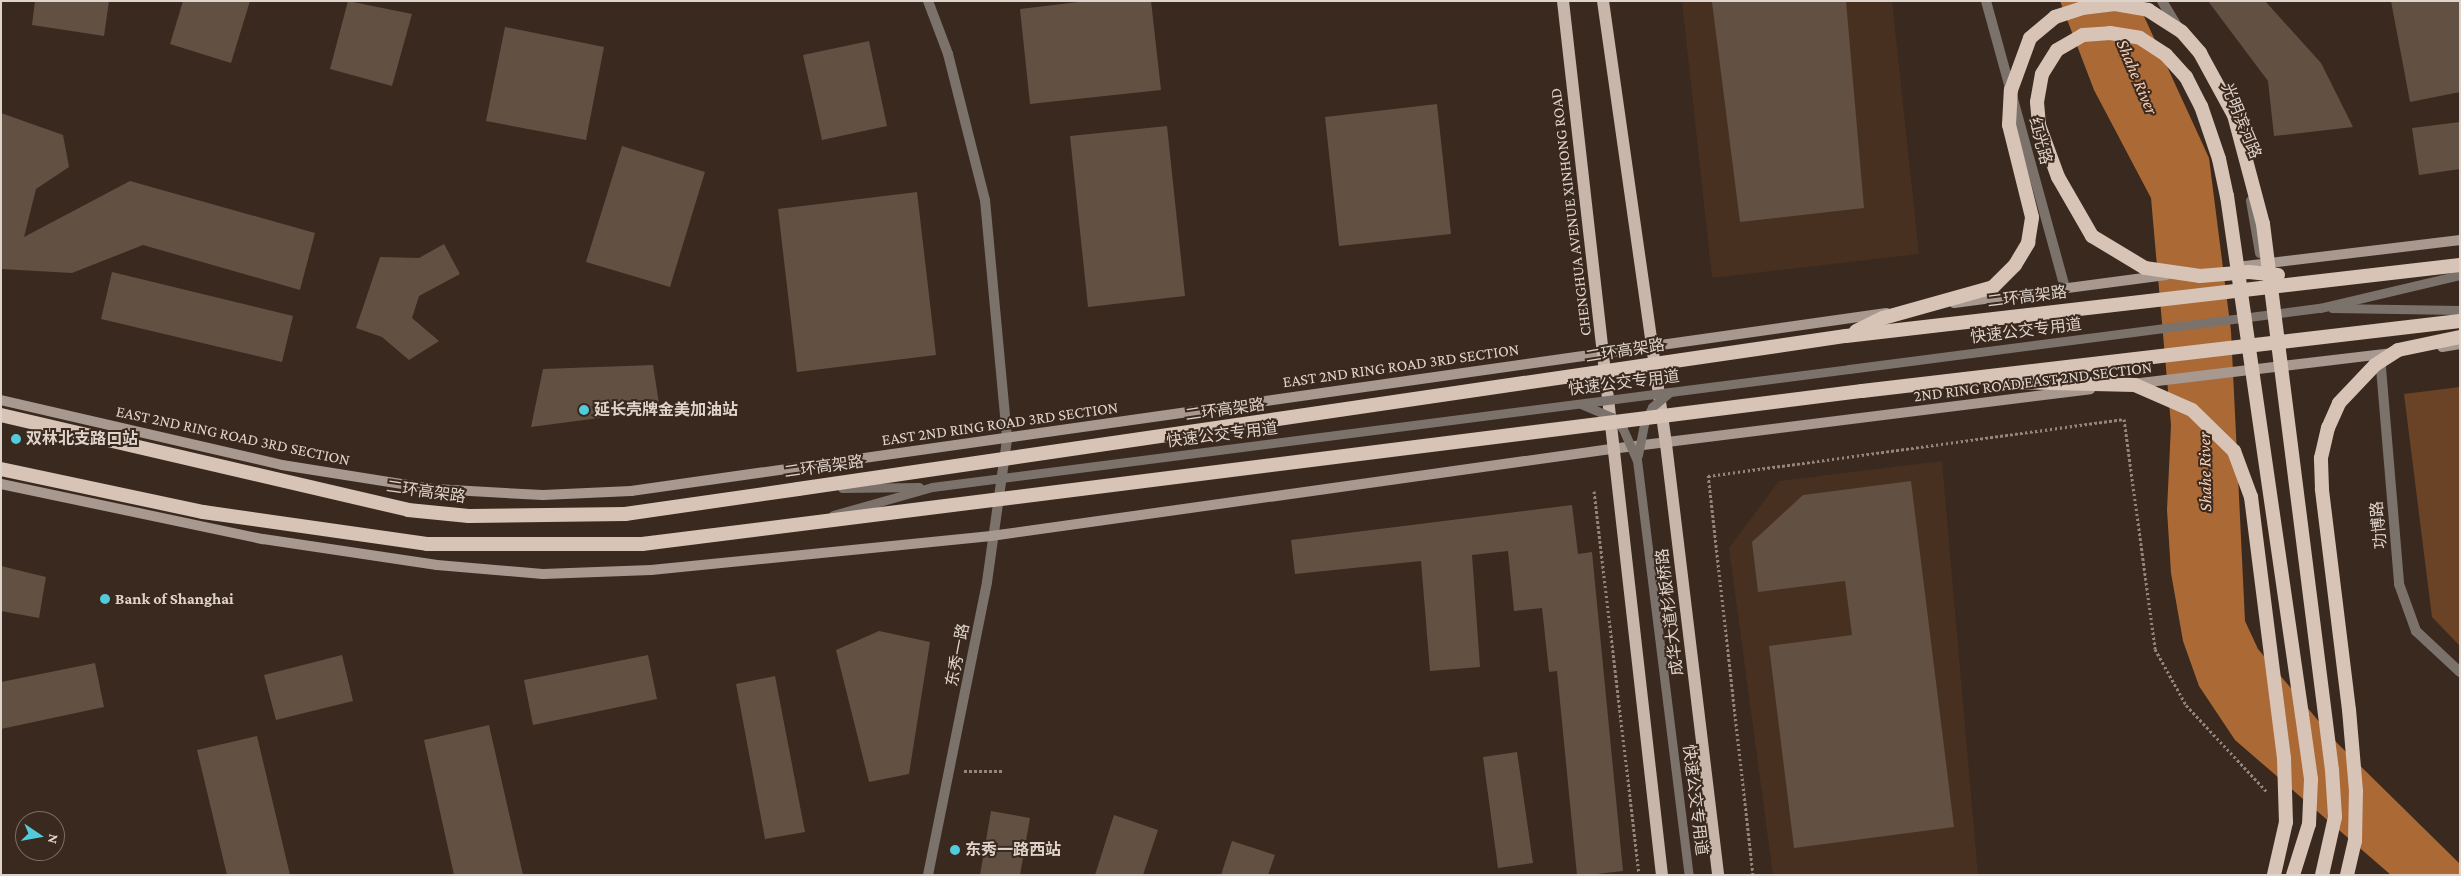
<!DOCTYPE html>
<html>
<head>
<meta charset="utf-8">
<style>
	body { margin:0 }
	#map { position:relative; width:2461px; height:876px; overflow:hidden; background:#3a291e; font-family:"Crimson Pro","Noto Sans SC",serif }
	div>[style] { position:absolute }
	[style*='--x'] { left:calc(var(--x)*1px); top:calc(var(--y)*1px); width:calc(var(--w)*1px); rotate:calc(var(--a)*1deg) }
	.built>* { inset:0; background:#473020 }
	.green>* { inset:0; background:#6a4327 }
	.water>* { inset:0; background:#ab6936 }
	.building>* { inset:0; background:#625043 }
	.path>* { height:3px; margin-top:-1.5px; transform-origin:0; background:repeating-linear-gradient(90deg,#93857b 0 2.5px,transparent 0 5px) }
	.service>* { height:9px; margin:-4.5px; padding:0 4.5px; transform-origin:4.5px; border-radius:4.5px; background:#7b726c }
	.minor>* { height:10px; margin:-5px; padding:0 5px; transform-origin:5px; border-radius:5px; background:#7b726c }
	.tertiary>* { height:10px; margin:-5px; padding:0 5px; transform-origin:5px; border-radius:5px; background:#7b726c }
	.secondary>* { height:10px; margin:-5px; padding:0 5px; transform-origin:5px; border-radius:5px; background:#a7998f }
	.primary>* { height:12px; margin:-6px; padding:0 6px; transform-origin:6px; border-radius:6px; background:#c9b6aa }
	.trunk>* { height:14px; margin:-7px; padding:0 7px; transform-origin:7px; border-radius:7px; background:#d8c4b6 }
	.service-bridge>* { height:9px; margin:-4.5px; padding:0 4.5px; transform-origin:4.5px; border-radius:4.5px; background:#7b726c }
	.trunk-bridge>* { height:14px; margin:-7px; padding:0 7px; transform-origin:7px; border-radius:7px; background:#d8c4b6 }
	.dots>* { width:14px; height:14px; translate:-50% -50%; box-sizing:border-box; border:2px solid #3a291e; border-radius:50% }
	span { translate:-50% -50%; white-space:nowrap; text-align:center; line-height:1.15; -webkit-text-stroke:4px #3a291e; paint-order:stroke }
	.street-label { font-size:16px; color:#dfd4cc }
	.poi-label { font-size:16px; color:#dfd4cc; font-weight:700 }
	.left { translate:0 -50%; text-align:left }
	.water-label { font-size:18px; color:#f7d1b8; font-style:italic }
	.frame { position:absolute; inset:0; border:2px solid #dfd4cc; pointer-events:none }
	.north { position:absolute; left:15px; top:811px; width:50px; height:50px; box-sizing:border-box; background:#3a291e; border:1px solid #7c6d64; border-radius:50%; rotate:102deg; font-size:14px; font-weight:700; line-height:20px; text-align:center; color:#dfd4cc }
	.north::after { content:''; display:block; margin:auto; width:18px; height:22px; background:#52cbda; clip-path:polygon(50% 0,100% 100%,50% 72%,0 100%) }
</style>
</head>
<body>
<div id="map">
	<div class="built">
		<i style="clip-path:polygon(1682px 1px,1892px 1px,1919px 254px,1712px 278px)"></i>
		<i style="clip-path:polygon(1942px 461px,1978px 875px,1773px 875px,1729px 548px,1779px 481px)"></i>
	</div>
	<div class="green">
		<i style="clip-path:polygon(2460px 387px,2460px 646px,2432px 617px,2404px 394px)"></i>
	</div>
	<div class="water">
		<i style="clip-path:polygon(2060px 1px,2137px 1px,2209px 158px,2231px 331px,2245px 621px,2258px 649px,2337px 743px,2460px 864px,2460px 875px,2391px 875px,2235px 740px,2199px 686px,2183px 641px,2171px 573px,2167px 510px,2171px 425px,2151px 198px,2094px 90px)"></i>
	</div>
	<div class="building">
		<i style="clip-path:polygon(35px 1px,109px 1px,104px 36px,32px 25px)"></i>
		<i style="clip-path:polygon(183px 1px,250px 1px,231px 63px,170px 44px)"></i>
		<i style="clip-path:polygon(348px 1px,412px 14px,392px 86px,330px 69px)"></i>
		<i style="clip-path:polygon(1087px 1px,1151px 1px,1161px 90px,1030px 104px,1020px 9px)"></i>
		<i style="clip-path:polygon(1846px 1px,1864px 208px,1740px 222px,1712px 2px)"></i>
		<i style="clip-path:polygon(2208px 1px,2265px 1px,2321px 63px,2353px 127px,2274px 136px,2268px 81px)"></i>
		<i style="clip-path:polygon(2391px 1px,2460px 1px,2460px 92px,2410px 102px)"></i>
		<i style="clip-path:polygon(505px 27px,604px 47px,586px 140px,486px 121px)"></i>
		<i style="clip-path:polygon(869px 41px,887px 126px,822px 140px,803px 55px)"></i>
		<i style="clip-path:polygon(1437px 104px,1451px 234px,1339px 246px,1325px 117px)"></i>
		<i style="clip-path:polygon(1px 113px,63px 135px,69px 167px,36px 189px,24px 237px,130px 181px,315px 233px,300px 290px,143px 245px,72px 273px,1px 269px)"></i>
		<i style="clip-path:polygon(2460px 122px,2460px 169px,2419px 175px,2412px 128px)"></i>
		<i style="clip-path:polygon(1167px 126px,1185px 296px,1088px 307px,1070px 136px)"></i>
		<i style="clip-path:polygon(622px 146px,705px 172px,670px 287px,586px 262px)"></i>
		<i style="clip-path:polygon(917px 192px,936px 355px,797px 372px,778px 209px)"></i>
		<i style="clip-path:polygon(444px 244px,460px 274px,419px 296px,412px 318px,439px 341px,409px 360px,382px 337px,356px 328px,380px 257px,419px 258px)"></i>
		<i style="clip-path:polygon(112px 272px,293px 316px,282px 362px,101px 319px)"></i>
		<i style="clip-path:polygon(653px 365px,660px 410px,531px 427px,543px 369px)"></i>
		<i style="clip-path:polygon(1911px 481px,1954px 827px,1794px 848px,1769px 646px,1852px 635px,1845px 581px,1758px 592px,1752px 542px,1803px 495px)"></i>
		<i style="clip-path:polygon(1572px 505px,1578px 554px,1592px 552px,1623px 871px,1588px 875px,1577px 875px,1557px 671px,1549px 672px,1542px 608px,1514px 611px,1508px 551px,1472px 555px,1480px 667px,1430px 671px,1421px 561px,1295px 574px,1291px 540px)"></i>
		<i style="clip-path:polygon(1px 566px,46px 577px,39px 618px,1px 611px)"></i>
		<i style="clip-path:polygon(879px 631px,930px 642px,909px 774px,869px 782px,836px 650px)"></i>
		<i style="clip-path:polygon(342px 655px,353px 701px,276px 720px,264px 675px)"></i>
		<i style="clip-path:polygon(648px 655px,657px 699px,533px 725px,524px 680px)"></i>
		<i style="clip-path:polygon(95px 663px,104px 707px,1px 729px,1px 682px)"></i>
		<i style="clip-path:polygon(775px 676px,805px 832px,765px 839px,736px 684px)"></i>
		<i style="clip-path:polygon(489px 725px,523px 875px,454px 875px,424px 740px)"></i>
		<i style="clip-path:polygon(257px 736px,290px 875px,227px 875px,197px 750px)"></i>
		<i style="clip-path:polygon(1517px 752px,1533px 863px,1498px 868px,1483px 757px)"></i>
		<i style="clip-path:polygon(991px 811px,1030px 818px,1020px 875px,980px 875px)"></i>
		<i style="clip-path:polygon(1114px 815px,1158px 830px,1143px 875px,1095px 875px)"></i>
		<i style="clip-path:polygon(1232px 841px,1275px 855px,1268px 875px,1221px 875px)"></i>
	</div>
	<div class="path">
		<i style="--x:1594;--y:491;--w:387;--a:83.3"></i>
		<i style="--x:964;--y:771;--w:39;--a:0"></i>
		<i style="--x:1753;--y:875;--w:402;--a:-96.4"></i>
		<i style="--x:1708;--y:476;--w:420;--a:-7.8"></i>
		<i style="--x:2124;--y:419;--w:232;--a:82.3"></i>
		<i style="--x:2155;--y:649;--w:64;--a:61"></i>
		<i style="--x:2186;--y:705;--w:120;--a:47"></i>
	</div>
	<div class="service">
		<i style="--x:2320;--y:308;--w:144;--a:-13.3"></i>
		<i style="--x:2332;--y:308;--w:128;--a:0.9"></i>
		<i style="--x:1670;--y:392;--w:180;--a:-7.3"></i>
		<i style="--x:1637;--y:460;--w:418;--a:82.9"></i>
		<i style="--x:842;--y:488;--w:77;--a:-0.7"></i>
		<i style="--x:833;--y:515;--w:103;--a:-15.8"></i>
	</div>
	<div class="minor">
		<i style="--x:928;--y:1;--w:57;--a:69.3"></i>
		<i style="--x:948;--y:54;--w:151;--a:75.8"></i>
		<i style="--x:985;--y:200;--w:240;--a:84.7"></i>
		<i style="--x:1986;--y:1;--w:298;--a:74.6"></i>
		<i style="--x:2162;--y:1;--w:31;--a:59"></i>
		<i style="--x:2251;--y:201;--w:53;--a:80.2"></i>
		<i style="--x:2380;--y:356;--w:229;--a:85.2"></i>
		<i style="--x:2399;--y:584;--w:50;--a:70.1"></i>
		<i style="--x:2416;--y:631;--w:60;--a:43"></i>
	</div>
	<div class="tertiary">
		<i style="--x:928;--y:875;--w:299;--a:-78.6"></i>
		<i style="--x:987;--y:582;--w:144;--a:-82"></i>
	</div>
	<div class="secondary">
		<i style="--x:2237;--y:267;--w:225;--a:-6.9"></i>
		<i style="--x:1954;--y:303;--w:214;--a:-7.5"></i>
		<i style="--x:2442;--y:347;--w:18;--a:-9"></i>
		<i style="--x:2132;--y:384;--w:261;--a:-6.8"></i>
		<i style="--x:1;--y:400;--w:288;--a:13"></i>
		<i style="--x:282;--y:465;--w:154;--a:9"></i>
		<i style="--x:434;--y:489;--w:109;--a:3.2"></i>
		<i style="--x:543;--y:495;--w:88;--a:-2.6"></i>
		<i style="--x:631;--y:491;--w:1268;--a:-8.07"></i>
		<i style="--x:1;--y:484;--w:268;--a:11.9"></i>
		<i style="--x:263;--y:539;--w:176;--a:8.5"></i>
		<i style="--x:437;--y:565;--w:106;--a:4.9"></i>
		<i style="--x:543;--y:574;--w:108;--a:-2.1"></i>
		<i style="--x:651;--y:570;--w:342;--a:-5.7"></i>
		<i style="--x:991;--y:536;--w:626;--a:-7.99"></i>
		<i style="--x:1611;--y:449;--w:483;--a:-7.1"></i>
	</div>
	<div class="primary">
		<i style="--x:1563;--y:1;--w:880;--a:83.54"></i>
		<i style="--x:1603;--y:1;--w:447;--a:81.9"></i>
		<i style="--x:1666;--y:444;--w:434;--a:83.1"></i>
	</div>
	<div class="trunk">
		<i style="--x:1;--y:415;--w:418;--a:13.1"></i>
		<i style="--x:408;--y:510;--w:61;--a:5.6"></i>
		<i style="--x:469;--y:516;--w:156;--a:-0.7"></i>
		<i style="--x:625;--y:514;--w:175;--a:-8.2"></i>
		<i style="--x:2347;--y:875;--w:35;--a:-77"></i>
		<i style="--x:2355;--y:841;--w:50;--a:-88.9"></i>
		<i style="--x:2356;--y:791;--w:81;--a:-94.9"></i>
	</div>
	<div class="service-bridge">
		<i style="--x:1849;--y:369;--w:475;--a:-7.4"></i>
		<i style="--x:1581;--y:404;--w:34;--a:23"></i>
		<i style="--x:1612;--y:417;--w:16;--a:47"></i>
		<i style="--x:1623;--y:429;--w:34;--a:66"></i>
		<i style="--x:1638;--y:455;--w:33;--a:-79"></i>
		<i style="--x:1644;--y:423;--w:18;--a:-63"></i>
		<i style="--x:1652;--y:407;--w:23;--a:-40"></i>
		<i style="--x:932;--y:487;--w:744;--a:-7.34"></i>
	</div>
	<div class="trunk-bridge">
		<i style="--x:2278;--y:275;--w:29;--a:-174"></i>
		<i style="--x:2249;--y:272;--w:49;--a:175.3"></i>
		<i style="--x:2200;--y:276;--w:56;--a:-171.7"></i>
		<i style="--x:2145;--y:268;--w:62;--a:-148.9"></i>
		<i style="--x:2092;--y:236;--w:68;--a:-120"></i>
		<i style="--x:2058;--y:177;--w:55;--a:-110.1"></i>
		<i style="--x:2039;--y:125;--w:23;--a:-95"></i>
		<i style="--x:2037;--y:102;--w:28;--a:-80"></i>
		<i style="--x:2042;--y:74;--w:28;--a:-58"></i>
		<i style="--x:2057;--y:50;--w:30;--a:-30"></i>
		<i style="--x:2083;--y:35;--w:27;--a:-4"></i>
		<i style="--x:2110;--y:33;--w:30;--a:9"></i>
		<i style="--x:2140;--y:38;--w:31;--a:33"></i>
		<i style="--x:2166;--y:55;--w:30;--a:48"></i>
		<i style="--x:2186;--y:77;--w:33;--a:63"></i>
		<i style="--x:2201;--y:106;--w:56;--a:71.2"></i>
		<i style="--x:2219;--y:159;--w:38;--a:78"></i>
		<i style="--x:2227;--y:196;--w:524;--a:81.78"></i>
		<i style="--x:2302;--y:715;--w:65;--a:82"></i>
		<i style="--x:2311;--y:779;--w:45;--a:92.5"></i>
		<i style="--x:2309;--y:824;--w:53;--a:107.4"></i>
		<i style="--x:1856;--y:331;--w:30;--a:-26"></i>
		<i style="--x:1883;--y:318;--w:114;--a:-15.7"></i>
		<i style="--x:1993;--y:287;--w:31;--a:-45"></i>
		<i style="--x:2015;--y:265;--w:26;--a:-59"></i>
		<i style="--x:2028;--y:243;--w:26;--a:-81"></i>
		<i style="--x:2032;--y:217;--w:95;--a:-104"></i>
		<i style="--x:2009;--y:125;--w:35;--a:-87"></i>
		<i style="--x:2011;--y:90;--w:55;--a:-69.9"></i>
		<i style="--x:2030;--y:38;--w:33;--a:-40"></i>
		<i style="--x:2055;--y:17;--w:28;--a:-18"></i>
		<i style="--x:2082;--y:8;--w:33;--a:-7"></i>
		<i style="--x:2115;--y:4;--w:34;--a:10"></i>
		<i style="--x:2148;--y:10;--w:40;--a:32.9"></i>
		<i style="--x:2182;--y:32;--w:28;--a:49"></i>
		<i style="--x:2200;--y:53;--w:71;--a:61.3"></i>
		<i style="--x:2234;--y:115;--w:113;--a:75.1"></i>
		<i style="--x:2263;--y:224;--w:550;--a:82.8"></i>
		<i style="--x:2332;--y:770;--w:47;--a:86.3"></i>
		<i style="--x:2335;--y:817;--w:59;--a:102.6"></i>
		<i style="--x:2007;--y:382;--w:128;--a:1.3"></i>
		<i style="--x:2135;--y:385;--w:62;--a:23.7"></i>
		<i style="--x:2192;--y:410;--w:59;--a:44.3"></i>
		<i style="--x:2234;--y:451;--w:49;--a:69.7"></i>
		<i style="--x:2251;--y:497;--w:264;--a:82.8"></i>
		<i style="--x:2284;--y:759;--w:63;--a:88.2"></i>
		<i style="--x:2286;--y:822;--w:54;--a:102.8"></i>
		<i style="--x:1;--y:469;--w:207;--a:12"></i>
		<i style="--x:203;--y:512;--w:226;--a:8.1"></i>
		<i style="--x:427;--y:544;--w:215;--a:0"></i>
		<i style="--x:642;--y:544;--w:1230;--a:-7.15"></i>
		<i style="--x:1862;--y:391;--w:602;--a:-6.68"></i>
		<i style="--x:798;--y:489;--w:1059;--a:-8.31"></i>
		<i style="--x:1846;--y:336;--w:618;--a:-6.6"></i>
		<i style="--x:2349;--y:710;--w:223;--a:-97"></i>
		<i style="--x:2322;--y:489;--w:31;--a:-92"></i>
		<i style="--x:2321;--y:458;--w:31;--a:-77"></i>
		<i style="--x:2328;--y:428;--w:27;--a:-66"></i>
		<i style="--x:2339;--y:403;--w:52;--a:-46.5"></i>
		<i style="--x:2375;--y:365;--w:27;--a:-33"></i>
		<i style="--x:2398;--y:350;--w:63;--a:-11.8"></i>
	</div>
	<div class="dots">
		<i style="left:584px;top:410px;background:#52cbda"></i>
		<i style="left:16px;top:439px;background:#52cbda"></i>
		<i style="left:105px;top:599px;background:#52cbda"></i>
		<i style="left:955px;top:850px;background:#52cbda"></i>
	</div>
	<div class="street-label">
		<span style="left:2241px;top:121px;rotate:68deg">光明滨河路</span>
		<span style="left:2040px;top:141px;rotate:75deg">红光路</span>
		<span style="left:1571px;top:212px;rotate:-97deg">CHENGHUA AVENUE XINHONG ROAD</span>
		<span style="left:2027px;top:297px;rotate:-7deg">二环高架路</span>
		<span style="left:2026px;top:331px;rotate:-7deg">快速公交专用道</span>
		<span style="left:1625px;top:351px;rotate:-9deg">二环高架路</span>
		<span style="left:1401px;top:366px;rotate:-8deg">EAST 2ND RING ROAD 3RD SECTION</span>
		<span style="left:2033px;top:382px;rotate:-7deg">2ND RING ROAD EAST 2ND SECTION</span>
		<span style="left:1624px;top:383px;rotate:-7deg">快速公交专用道</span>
		<span style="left:1225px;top:410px;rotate:-8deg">二环高架路</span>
		<span style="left:1000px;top:424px;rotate:-8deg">EAST 2ND RING ROAD 3RD SECTION</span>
		<span style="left:1222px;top:435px;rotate:-7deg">快速公交专用道</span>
		<span style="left:233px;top:436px;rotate:12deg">EAST 2ND RING ROAD 3RD SECTION</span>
		<span style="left:824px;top:467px;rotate:-8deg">二环高架路</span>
		<span style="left:426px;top:492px;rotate:8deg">二环高架路</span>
		<span style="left:2379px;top:525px;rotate:-95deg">功博路</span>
		<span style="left:1670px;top:612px;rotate:-97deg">成华大道杉板桥路</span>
		<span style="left:958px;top:655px;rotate:-79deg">东秀一路</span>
		<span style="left:1695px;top:800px;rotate:83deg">快速公交专用道</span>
	</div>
	<div class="poi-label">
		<span class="left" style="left:594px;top:410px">延长壳牌金美加油站</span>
		<span class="left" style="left:26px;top:439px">双林北支路口站</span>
		<span class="left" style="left:115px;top:599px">Bank of Shanghai</span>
		<span class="left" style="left:965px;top:850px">东秀一路西站</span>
	</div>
	<div class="water-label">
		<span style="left:2137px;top:77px;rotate:67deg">Shahe River</span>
		<span style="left:2205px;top:472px;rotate:-91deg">Shahe River</span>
	</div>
	<div class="frame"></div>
	<div class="north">N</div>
</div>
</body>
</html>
